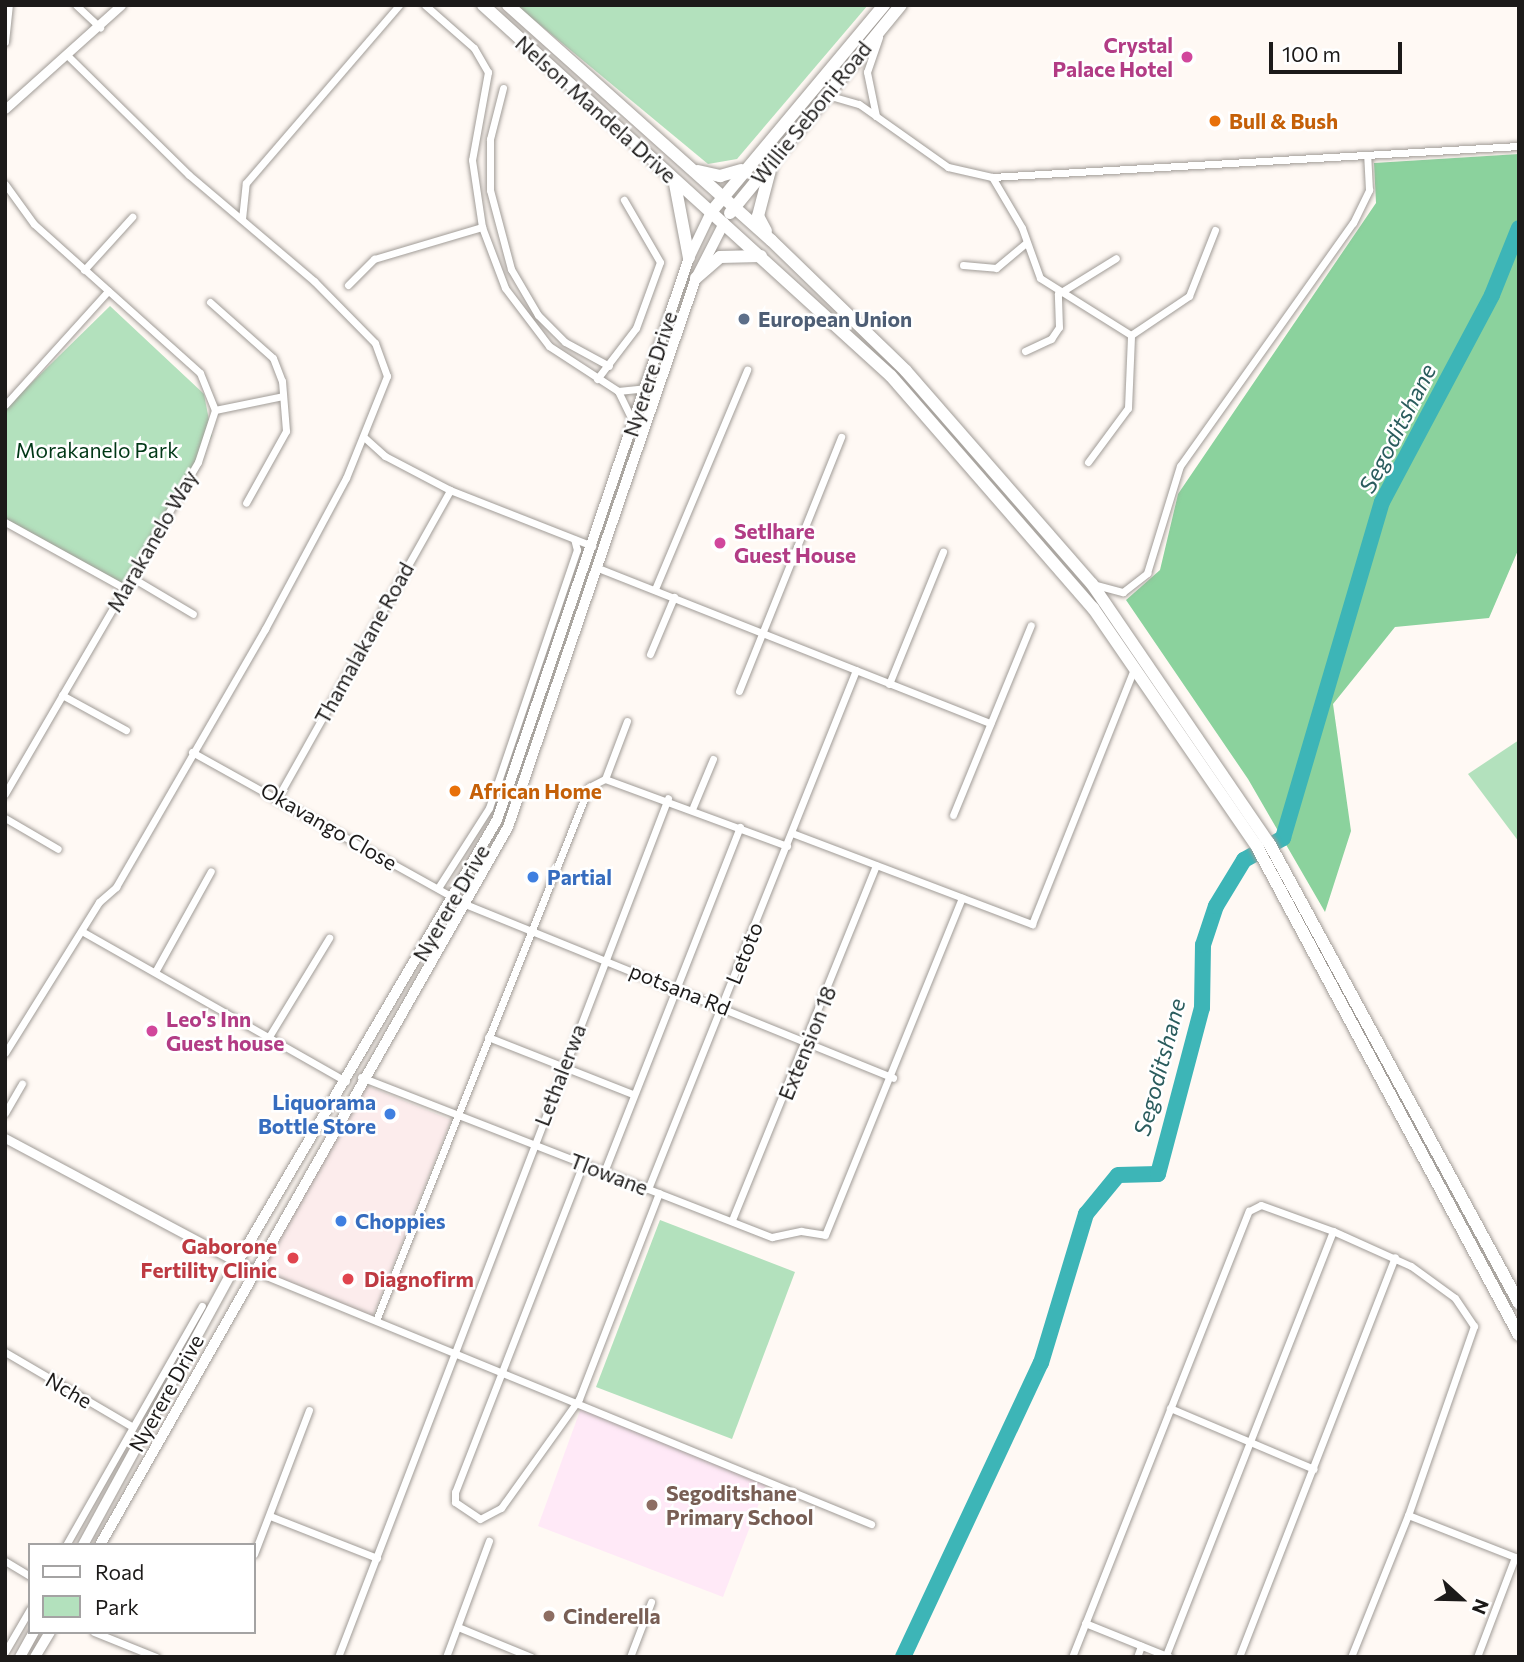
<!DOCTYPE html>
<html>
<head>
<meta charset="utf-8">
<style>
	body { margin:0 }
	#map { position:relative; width:1524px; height:1662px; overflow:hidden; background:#fff9f4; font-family:Commissioner,sans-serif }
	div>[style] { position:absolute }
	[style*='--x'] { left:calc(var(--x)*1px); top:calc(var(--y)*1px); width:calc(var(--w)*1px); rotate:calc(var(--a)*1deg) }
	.commercial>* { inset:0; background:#fcecec }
	.education>* { inset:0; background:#ffe9f7 }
	.green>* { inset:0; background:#b3e1bd }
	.forest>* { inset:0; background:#8bd29d }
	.river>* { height:16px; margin:-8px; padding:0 8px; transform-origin:8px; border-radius:8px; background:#3db5b7 }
	.roads { filter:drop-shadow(0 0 2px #a19c97) drop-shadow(0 0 2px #a19c97) }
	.minor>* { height:7px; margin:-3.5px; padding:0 3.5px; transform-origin:3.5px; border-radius:3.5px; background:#fff }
	.tertiary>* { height:9px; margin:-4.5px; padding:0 4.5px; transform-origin:4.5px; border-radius:4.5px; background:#fff }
	.secondary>* { height:10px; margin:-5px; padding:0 5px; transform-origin:5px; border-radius:5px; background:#fff }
	.primary>* { height:12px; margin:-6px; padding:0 6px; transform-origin:6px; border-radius:6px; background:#fff }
	.dots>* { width:19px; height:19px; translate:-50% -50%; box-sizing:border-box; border:4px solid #fff; border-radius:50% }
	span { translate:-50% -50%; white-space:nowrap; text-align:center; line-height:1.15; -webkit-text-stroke:5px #fff; paint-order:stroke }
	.hotel-label { font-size:21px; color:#b23c85; font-weight:700 }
	.right { translate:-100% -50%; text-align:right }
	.left { translate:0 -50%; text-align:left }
	.street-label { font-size:21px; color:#1c1a19 }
	.food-label { font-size:21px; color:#c56008; font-weight:700 }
	.service-label { font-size:21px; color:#4e5e75; font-weight:700 }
	.park-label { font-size:21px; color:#003716 }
	.shop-label { font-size:21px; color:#366cbe; font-weight:700 }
	.health-label { font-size:21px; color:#be3a42; font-weight:700 }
	.education-label { font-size:21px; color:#785e54; font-weight:700 }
	.water-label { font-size:23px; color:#2a5c5d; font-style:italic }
	.frame { position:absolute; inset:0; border:7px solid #1c1a19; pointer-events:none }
	.legend { position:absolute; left:28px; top:1543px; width:228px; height:91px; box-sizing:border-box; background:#fff; border:2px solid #a4a3a3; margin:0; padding:9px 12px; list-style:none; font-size:21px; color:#1c1a19 }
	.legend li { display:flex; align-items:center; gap:14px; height:35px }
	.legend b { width:35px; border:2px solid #a4a3a3 }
	.north { position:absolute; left:1426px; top:1564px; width:70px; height:70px; -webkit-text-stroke:5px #fff; paint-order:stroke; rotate:112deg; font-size:19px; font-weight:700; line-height:28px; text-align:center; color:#1c1a19 }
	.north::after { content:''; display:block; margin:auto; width:24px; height:32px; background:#1c1a19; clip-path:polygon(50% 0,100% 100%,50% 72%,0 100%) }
	.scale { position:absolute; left:1269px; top:42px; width:133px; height:32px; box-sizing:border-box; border:4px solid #1c1a19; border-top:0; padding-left:9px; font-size:21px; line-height:24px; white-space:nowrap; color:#1c1a19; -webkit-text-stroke:5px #fff; paint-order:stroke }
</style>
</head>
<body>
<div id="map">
	<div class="commercial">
		<i style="clip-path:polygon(361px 1083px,451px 1120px,371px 1320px,253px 1268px)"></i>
	</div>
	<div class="education">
		<i style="clip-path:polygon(581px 1408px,766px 1485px,723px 1597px,538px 1526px)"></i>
	</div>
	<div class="green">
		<i style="clip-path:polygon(516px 5px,868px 5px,737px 159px,708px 164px)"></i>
		<i style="clip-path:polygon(110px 306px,204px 394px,212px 436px,124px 588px,5px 521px,5px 409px)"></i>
		<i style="clip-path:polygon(1519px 740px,1519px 842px,1468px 774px)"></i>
		<i style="clip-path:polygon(660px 1220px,795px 1272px,732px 1439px,596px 1387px)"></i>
	</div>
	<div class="forest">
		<i style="clip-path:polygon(1519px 154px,1519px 548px,1489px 618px,1395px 627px,1333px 704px,1351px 831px,1325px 912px,1248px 779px,1126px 600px,1160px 570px,1178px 494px,1376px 203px,1374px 163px)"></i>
	</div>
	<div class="river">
		<i style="--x:903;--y:1657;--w:325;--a:-64.9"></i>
		<i style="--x:1041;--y:1363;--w:156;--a:-73.2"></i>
		<i style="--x:1086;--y:1214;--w:50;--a:-50.6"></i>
		<i style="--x:1118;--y:1175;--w:40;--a:-1.4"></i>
		<i style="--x:1158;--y:1174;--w:172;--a:-75.2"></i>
		<i style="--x:1202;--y:1008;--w:63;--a:-89.1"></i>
		<i style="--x:1203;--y:945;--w:41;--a:-71.6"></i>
		<i style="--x:1216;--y:906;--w:54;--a:-58.7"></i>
		<i style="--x:1244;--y:860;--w:45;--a:-29.4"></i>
		<i style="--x:1283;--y:838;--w:350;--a:-73.6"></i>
		<i style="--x:1382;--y:502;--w:234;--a:-62"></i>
		<i style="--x:1492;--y:295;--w:72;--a:-68.1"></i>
	</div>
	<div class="roads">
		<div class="minor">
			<i style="--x:76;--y:5;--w:33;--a:43"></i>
			<i style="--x:425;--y:5;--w:65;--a:41.3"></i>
			<i style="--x:474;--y:48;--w:28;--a:60"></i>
			<i style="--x:488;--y:72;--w:89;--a:100.3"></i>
			<i style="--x:472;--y:160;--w:68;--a:81.5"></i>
			<i style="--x:482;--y:227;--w:65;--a:69.3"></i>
			<i style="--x:505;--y:288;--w:73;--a:52.8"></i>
			<i style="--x:549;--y:346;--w:82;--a:33.1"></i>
			<i style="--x:618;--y:391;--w:34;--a:64"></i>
			<i style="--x:5;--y:42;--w:37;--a:-84"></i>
			<i style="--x:503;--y:88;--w:53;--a:104.3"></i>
			<i style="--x:490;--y:139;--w:51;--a:90"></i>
			<i style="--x:490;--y:190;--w:82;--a:75.1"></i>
			<i style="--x:511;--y:269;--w:53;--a:59.6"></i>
			<i style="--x:538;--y:315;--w:38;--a:45"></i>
			<i style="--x:565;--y:342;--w:50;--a:28.6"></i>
			<i style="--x:827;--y:95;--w:33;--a:16"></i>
			<i style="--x:859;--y:104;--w:109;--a:35.3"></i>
			<i style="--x:948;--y:167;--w:45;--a:12.8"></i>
			<i style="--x:992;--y:177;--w:528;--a:-3.37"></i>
			<i style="--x:876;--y:116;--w:45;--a:-101.6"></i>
			<i style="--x:867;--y:72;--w:37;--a:-71"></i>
			<i style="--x:992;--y:177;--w:59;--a:59.5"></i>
			<i style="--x:1022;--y:228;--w:53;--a:70.2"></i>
			<i style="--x:1040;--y:278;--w:107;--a:32.1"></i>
			<i style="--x:5;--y:184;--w:49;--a:54.1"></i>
			<i style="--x:34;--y:224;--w:223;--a:41.9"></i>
			<i style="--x:200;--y:373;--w:40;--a:68"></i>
			<i style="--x:215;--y:410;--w:55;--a:108.1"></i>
			<i style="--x:198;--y:462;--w:384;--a:120.2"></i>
			<i style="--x:242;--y:219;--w:36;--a:-84"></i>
			<i style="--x:246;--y:183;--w:235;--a:-49.3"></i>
			<i style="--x:963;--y:265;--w:33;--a:5"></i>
			<i style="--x:996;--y:268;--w:38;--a:-40"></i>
			<i style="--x:84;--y:270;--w:72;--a:-47.8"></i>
			<i style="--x:348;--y:285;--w:37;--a:-45"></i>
			<i style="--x:374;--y:259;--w:113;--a:-16.5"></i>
			<i style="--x:210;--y:302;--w:84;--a:41.6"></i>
			<i style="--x:273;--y:358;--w:25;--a:69"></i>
			<i style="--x:282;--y:381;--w:50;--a:85.4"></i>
			<i style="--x:286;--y:431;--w:82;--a:119.1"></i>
			<i style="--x:1131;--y:335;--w:70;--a:-33.9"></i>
			<i style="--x:1189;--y:296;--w:71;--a:-68.5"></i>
			<i style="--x:1025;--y:351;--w:29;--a:-25"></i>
			<i style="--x:1051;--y:339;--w:14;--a:-56"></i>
			<i style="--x:1059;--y:327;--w:33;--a:-92"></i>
			<i style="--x:1058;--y:294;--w:68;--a:-31.8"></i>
			<i style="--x:597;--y:379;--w:64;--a:-52.6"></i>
			<i style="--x:636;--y:328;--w:70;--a:-70"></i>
			<i style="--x:660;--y:262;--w:72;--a:-120.1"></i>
			<i style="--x:618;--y:391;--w:27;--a:-6"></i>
			<i style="--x:5;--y:405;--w:154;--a:-47.9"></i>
			<i style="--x:215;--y:410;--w:69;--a:-11.6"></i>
			<i style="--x:365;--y:438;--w:27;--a:42"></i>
			<i style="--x:385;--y:456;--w:73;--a:27.6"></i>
			<i style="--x:450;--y:490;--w:153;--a:21.5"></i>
			<i style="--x:1088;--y:462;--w:67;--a:-53.5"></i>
			<i style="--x:1128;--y:408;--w:73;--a:-87.6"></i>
			<i style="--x:5;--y:522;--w:136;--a:29"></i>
			<i style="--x:598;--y:568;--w:422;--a:21.6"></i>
			<i style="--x:131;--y:577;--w:72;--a:30.8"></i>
			<i style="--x:1096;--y:585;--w:28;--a:15"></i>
			<i style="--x:1123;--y:592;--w:31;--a:-38"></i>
			<i style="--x:1147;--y:573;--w:112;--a:-72.9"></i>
			<i style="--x:1180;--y:466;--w:298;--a:-54.6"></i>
			<i style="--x:1353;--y:223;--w:37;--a:-64"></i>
			<i style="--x:1369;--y:190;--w:34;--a:-93"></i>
			<i style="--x:655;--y:589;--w:238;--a:-67.2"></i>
			<i style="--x:650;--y:654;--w:62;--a:-67.2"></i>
			<i style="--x:889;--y:684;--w:143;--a:-67.8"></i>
			<i style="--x:739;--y:691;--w:274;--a:-68.1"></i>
			<i style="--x:62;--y:695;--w:73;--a:28.7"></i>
			<i style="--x:192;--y:752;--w:312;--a:29.1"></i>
			<i style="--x:465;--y:904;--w:462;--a:22.1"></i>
			<i style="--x:605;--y:779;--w:62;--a:-69.2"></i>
			<i style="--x:278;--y:797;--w:352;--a:-60.7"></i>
			<i style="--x:693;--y:807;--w:52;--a:-67.4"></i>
			<i style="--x:953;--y:815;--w:205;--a:-67.7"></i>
			<i style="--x:5;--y:818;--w:61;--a:30.3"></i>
			<i style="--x:792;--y:833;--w:257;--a:20.8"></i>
			<i style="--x:1032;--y:924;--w:277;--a:-68.2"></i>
			<i style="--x:438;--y:888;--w:95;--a:-57.5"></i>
			<i style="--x:489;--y:808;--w:273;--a:-71.2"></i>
			<i style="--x:577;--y:550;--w:11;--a:-105"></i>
			<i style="--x:85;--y:933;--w:300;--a:29.6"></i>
			<i style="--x:155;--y:972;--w:115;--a:-61"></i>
			<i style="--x:270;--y:1035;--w:114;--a:-58.7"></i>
			<i style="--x:488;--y:1037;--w:156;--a:21.5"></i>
			<i style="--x:5;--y:1053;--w:178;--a:-58.1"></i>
			<i style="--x:99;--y:902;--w:23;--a:-41"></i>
			<i style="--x:116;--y:887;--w:298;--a:-60"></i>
			<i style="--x:265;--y:629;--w:171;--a:-61.8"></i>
			<i style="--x:346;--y:478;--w:110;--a:-68.1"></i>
			<i style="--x:387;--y:376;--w:35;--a:-110"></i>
			<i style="--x:375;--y:343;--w:87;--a:-134.5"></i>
			<i style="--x:314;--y:281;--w:164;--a:-139.7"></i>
			<i style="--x:189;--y:175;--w:170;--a:-135.5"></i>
			<i style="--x:361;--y:1077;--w:441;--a:21.3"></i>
			<i style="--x:772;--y:1237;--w:30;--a:-12"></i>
			<i style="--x:801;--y:1231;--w:24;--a:9"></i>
			<i style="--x:825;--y:1235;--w:364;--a:-67.9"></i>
			<i style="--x:5;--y:1113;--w:34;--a:-60"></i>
			<i style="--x:583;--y:1164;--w:352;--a:111.3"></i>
			<i style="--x:455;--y:1492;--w:10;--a:90"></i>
			<i style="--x:455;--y:1502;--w:30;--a:34"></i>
			<i style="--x:480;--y:1519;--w:24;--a:-28"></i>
			<i style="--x:501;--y:1508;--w:134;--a:-54.4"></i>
			<i style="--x:579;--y:1399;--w:221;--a:-68.8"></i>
			<i style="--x:604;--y:1172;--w:371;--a:-68.5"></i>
			<i style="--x:648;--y:1189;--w:559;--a:-68.16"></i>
			<i style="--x:732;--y:1220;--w:383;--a:-67.9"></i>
			<i style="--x:1333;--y:1231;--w:85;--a:24.2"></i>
			<i style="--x:1411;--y:1266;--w:54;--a:36"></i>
			<i style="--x:1455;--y:1298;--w:34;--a:56"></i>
			<i style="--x:1474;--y:1326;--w:200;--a:109.2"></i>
			<i style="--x:254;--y:1271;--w:667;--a:22.3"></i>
			<i style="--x:377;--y:1318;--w:572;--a:-68.24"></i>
			<i style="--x:589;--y:787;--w:18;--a:-27"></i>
			<i style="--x:605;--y:779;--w:194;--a:20.2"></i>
			<i style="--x:5;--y:1352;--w:148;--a:30.4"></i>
			<i style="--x:1170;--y:1408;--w:156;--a:23"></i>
			<i style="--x:270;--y:1516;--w:115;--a:21.4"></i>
			<i style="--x:66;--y:1545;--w:275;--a:-60.4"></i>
			<i style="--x:254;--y:1554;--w:154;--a:-69.1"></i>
			<i style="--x:5;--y:1561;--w:29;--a:31"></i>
			<i style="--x:1085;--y:1623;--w:91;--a:22"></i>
			<i style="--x:458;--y:1627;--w:79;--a:22.3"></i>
			<i style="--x:94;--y:1632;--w:67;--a:22"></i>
			<i style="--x:5;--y:1652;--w:50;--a:-59.8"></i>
			<i style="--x:338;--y:1657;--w:920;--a:-68.98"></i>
			<i style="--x:446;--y:1657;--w:124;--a:-69.7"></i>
			<i style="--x:630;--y:1657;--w:59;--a:-69.1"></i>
			<i style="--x:1072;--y:1657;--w:480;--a:-68.4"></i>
			<i style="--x:1249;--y:1211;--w:13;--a:-27"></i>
			<i style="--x:1261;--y:1205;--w:77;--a:19.9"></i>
			<i style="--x:1333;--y:1231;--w:457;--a:111.5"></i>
			<i style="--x:1137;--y:1657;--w:12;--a:-70"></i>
			<i style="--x:1239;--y:1657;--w:429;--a:-68.7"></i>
			<i style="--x:1351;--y:1657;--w:153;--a:-68.1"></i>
			<i style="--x:1408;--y:1515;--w:115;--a:21.4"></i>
			<i style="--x:1515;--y:1557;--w:107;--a:110.8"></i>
		</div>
		<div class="tertiary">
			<i style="--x:5;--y:109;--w:156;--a:-41.9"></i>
			<i style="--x:5;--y:1138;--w:282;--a:28.1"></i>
		</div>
		<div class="secondary">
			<i style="--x:83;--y:1545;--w:321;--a:-61.4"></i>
			<i style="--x:237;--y:1263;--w:514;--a:-59.59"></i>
			<i style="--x:497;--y:820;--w:594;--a:-71.14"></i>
			<i style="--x:689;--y:258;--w:51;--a:-64.4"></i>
			<i style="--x:100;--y:1545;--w:826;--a:-60.39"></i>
			<i style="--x:508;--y:827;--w:580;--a:-71.1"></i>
			<i style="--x:696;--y:278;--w:62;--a:-63"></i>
			<i style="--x:20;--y:1657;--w:29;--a:-61"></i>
			<i style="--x:35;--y:1657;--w:29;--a:-59"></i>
		</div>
		<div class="primary">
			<i style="--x:483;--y:5;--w:551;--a:42.28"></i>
			<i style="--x:891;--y:376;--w:308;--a:49"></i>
			<i style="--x:1093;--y:608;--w:288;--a:55.5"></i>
			<i style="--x:1256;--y:845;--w:556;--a:61.78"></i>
			<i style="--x:508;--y:5;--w:353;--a:41.8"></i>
			<i style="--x:771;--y:240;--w:188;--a:44.1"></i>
			<i style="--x:906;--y:371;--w:283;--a:48.9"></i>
			<i style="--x:1092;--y:584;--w:314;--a:55.7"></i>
			<i style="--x:1269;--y:843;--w:524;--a:61.48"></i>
			<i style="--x:698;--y:171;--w:23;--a:13"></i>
			<i style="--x:720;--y:176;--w:22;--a:-16"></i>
			<i style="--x:675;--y:184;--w:75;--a:79.3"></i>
			<i style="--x:711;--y:212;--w:270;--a:-50.1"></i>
			<i style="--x:730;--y:213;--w:269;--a:-50.6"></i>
			<i style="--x:766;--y:231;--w:17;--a:-118"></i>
			<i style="--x:758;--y:216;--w:52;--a:-75.4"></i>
			<i style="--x:696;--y:278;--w:32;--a:-41"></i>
			<i style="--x:720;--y:257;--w:41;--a:-1.4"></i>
		</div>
	</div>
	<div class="dots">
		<i style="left:1187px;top:57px;background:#d1479c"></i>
		<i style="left:1215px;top:121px;background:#e8710a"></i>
		<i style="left:744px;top:319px;background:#5c6f8a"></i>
		<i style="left:720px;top:543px;background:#d1479c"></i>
		<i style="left:455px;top:791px;background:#e8710a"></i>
		<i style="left:533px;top:877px;background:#3f7fe0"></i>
		<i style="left:152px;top:1031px;background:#d1479c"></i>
		<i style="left:390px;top:1114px;background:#3f7fe0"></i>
		<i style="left:341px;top:1221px;background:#3f7fe0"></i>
		<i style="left:293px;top:1258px;background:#e0444e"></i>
		<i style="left:348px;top:1279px;background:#e0444e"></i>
		<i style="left:652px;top:1505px;background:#8d6e63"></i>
		<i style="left:549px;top:1616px;background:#8d6e63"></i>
	</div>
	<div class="hotel-label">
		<span class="right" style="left:1173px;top:57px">Crystal<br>Palace Hotel</span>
		<span class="left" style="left:734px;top:543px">Setlhare<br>Guest House</span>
		<span class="left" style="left:166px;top:1031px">Leo's Inn<br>Guest house</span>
	</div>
	<div class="street-label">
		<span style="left:596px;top:109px;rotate:42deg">Nelson Mandela Drive</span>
		<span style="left:811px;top:113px;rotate:-51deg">Willie Seboni Road</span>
		<span style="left:650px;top:374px;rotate:-72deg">Nyerere Drive</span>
		<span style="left:152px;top:541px;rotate:-60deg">Marakanelo Way</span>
		<span style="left:364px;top:643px;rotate:-61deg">Thamalakane Road</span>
		<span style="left:329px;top:826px;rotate:30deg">Okavango Close</span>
		<span style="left:451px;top:903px;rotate:-60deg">Nyerere Drive</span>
		<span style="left:744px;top:953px;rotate:-68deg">Letoto</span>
		<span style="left:680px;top:989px;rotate:22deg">potsana Rd</span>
		<span style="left:807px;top:1043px;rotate:-68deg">Extension 18</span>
		<span style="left:560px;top:1075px;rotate:-69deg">Lethalerwa</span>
		<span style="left:609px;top:1174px;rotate:21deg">Tlowane</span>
		<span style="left:69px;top:1390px;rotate:30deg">Nche</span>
		<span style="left:166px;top:1393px;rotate:-61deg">Nyerere Drive</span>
	</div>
	<div class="food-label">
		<span class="left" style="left:1229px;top:121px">Bull &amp; Bush</span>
		<span class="left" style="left:469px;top:791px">African Home</span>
	</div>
	<div class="service-label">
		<span class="left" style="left:758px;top:319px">European Union</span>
	</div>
	<div class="park-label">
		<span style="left:97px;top:450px">Morakanelo Park</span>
	</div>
	<div class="shop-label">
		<span class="left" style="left:547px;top:877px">Partial</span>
		<span class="right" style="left:376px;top:1114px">Liquorama<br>Bottle Store</span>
		<span class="left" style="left:355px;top:1221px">Choppies</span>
	</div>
	<div class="health-label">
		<span class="right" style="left:277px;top:1258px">Gaborone<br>Fertility Clinic</span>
		<span class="left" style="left:364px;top:1279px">Diagnofirm</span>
	</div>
	<div class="education-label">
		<span class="left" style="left:666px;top:1505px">Segoditshane<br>Primary School</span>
		<span class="left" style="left:563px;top:1616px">Cinderella</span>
	</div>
	<div class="water-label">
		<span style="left:1397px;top:428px;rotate:-63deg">Segoditshane</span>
		<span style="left:1159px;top:1067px;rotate:-75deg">Segoditshane</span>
	</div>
	<div class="frame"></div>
	<ul class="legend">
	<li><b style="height:9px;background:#fff"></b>Road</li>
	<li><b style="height:19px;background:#b3e1bd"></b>Park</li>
	</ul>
	<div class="north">N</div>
	<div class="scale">100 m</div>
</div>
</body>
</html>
